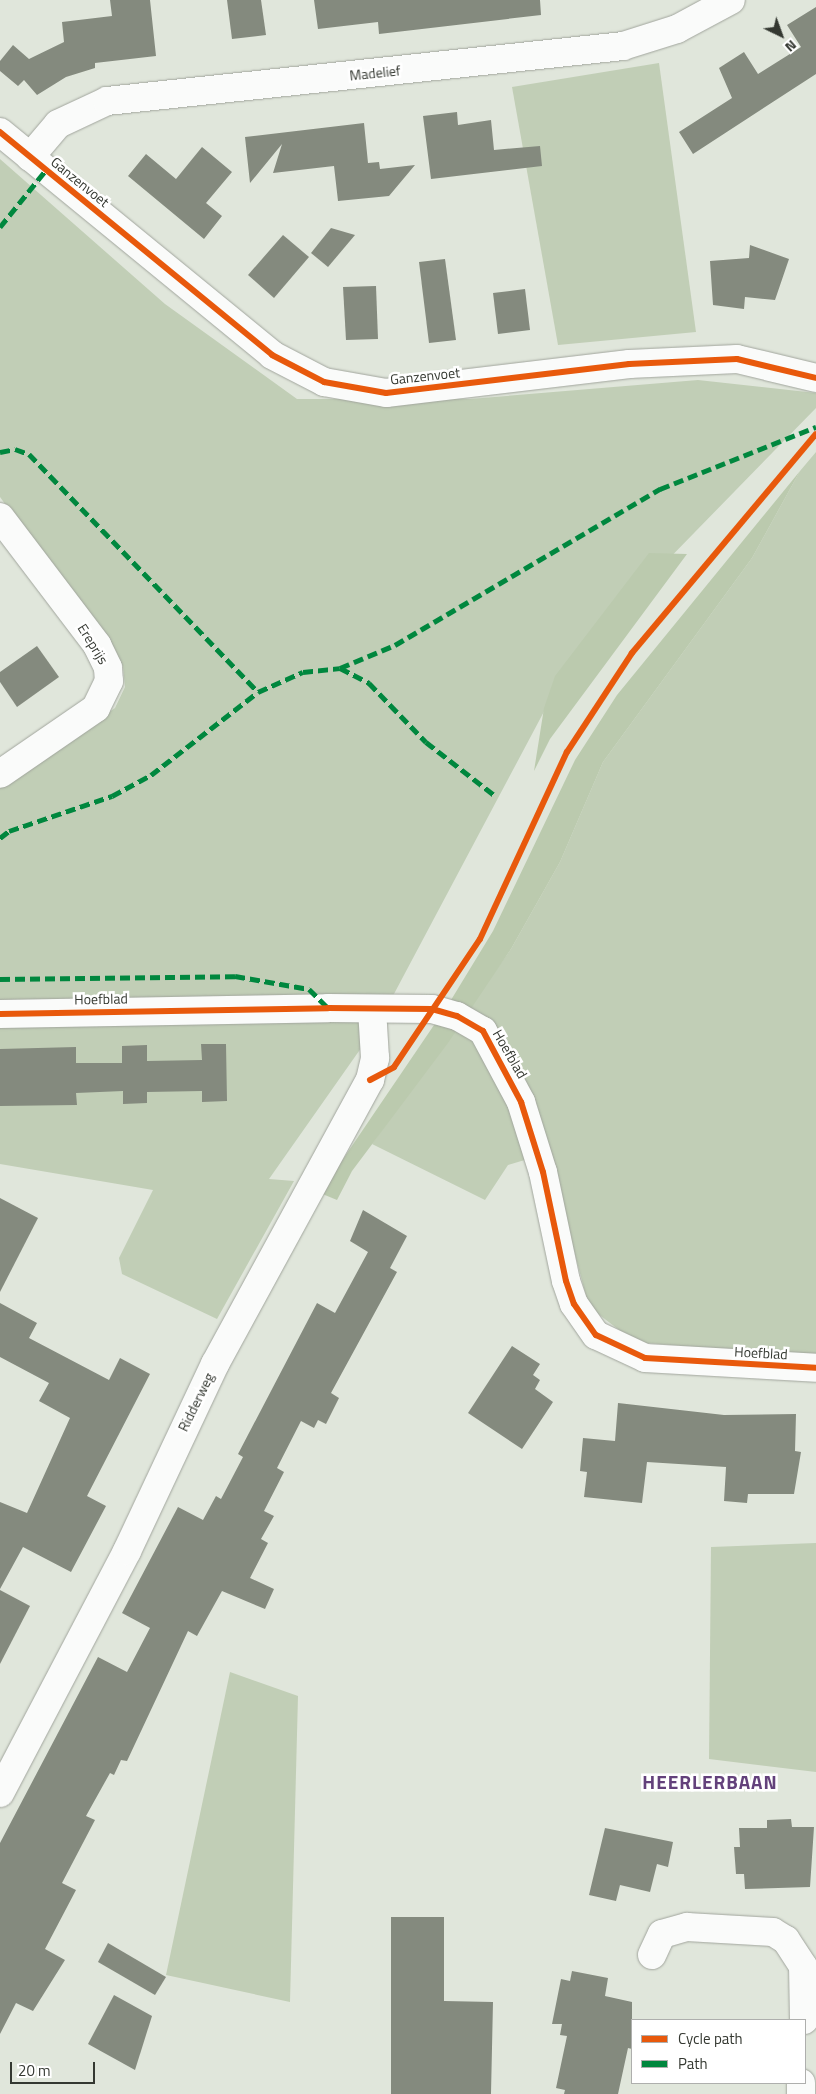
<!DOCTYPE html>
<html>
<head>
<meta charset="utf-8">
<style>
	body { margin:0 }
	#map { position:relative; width:816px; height:2094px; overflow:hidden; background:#e0e6db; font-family:"Titillium Web",sans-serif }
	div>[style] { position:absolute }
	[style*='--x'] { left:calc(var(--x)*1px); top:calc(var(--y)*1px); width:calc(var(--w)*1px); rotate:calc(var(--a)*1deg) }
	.green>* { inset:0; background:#c1ceb6 }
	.forest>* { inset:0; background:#bbcaae }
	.building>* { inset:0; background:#848a7e }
	.roads { filter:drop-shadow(0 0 1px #a1a59d) drop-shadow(0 0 1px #a1a59d) }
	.minor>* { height:28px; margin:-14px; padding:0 14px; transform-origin:14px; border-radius:14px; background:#fafbfa }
	.quiet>* { height:5px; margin-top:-2.5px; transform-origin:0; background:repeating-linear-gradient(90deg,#00873e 0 10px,transparent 0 15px) }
	.cycleway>* { height:6px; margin:-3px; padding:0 3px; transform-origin:3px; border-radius:3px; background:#e8590c }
	span { translate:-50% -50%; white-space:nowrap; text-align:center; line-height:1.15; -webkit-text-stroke:5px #fff; paint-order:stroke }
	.street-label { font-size:14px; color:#343831 }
	.district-label { font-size:19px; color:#63417b; font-weight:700; letter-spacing:1px }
	.legend { position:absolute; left:631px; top:2019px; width:175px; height:65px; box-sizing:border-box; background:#fff; border:1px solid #aeafad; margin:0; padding:6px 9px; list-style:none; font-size:15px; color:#343831 }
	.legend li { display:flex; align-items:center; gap:10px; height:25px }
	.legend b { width:25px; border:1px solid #aeafad }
	.north { position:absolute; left:756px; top:10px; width:50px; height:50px; -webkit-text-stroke:4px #fff; paint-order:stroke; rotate:138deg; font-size:14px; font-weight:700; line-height:20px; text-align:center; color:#343831 }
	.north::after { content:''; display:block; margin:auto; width:18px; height:22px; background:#343831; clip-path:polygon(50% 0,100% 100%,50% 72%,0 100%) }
	.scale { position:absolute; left:10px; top:2062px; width:85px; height:22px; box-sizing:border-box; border:2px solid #343831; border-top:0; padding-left:6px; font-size:15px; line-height:18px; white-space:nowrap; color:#343831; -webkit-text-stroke:4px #fff; paint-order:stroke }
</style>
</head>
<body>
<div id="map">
	<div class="green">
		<i style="clip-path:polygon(659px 63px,696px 332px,558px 345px,512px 87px)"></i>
		<i style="clip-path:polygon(0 159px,165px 304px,297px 399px,470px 399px,698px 380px,816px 393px,816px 408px,573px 657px,378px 1024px,269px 1179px,294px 1181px,217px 1319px,122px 1274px,119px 1258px,153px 1190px,0 1164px,0 787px,115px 708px,125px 687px,123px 666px,0 497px)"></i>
		<i style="clip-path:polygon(816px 452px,816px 1357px,635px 1342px,589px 1307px,548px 1153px,508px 1165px,485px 1200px,372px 1144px,511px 949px,560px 862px,603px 762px,752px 558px,800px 471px)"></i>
		<i style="clip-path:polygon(816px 1543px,816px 1772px,709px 1759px,711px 1547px)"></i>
		<i style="clip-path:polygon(230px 1672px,298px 1696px,290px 2002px,166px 1975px)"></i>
	</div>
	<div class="forest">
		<i style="clip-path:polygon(800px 471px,752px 558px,603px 762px,560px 862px,511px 949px,448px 1043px,352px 1171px,337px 1200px,320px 1193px,451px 1000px,493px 931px,575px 760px,617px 695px)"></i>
		<i style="clip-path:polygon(649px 553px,687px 554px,550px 739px,534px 771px,544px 708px,555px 676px)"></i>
	</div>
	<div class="building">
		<i style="clip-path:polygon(110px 0,150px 0,156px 56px,95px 63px,95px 68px,66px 77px,37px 95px,24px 80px,18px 86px,0 71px,0 61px,13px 45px,29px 59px,64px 42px,62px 22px,112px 16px)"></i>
		<i style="clip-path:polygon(227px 0,261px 0,266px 35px,232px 39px)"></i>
		<i style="clip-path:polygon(314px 0,540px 0,541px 15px,379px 34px,378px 22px,318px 29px)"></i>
		<i style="clip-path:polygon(816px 7px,816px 74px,693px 154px,679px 132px,732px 98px,719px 68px,744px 52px,758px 74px,801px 47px,787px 25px)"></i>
		<i style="clip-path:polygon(457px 112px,458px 125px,491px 120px,494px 150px,540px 146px,542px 166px,431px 179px,423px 116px)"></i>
		<i style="clip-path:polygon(364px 123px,368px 163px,379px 162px,380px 169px,415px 165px,389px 196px,338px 201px,334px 166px,273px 173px,282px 144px,250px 183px,245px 137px)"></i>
		<i style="clip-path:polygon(202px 147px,232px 172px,206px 203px,222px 216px,204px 239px,128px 176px,146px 154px,176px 179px)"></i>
		<i style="clip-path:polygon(331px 228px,355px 235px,328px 267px,311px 253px)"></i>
		<i style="clip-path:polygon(283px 235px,309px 257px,274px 298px,248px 275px)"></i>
		<i style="clip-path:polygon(750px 245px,789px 259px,775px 300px,745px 297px,744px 309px,713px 305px,710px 261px,749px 258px)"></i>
		<i style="clip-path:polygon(445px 259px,456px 340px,429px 343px,419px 262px)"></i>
		<i style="clip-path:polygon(376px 286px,378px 339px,346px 340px,343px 287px)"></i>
		<i style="clip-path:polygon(525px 289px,530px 330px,498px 334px,493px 293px)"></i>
		<i style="clip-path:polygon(37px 646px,59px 677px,17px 707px,0 682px,0 672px)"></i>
		<i style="clip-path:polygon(201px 1044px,226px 1044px,227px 1101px,202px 1102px,202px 1091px,147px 1092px,147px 1103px,123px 1104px,123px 1091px,76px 1093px,77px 1105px,0 1106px,0 1049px,76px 1047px,76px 1063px,122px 1063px,122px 1046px,147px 1045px,147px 1061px,202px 1060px)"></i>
		<i style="clip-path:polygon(0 1198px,38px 1218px,0 1292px)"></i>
		<i style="clip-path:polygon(363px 1210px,407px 1236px,390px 1268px,397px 1272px,331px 1393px,339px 1398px,326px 1424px,318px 1420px,314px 1428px,301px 1421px,277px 1468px,284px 1472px,264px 1511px,274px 1516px,261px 1539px,268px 1543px,250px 1578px,274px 1589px,265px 1609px,222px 1591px,197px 1636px,188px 1631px,127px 1761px,121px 1760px,114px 1775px,110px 1773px,86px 1816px,95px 1820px,62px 1883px,76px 1890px,45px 1949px,65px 1960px,33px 2011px,16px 2003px,0 2034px,0 1843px,98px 1657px,127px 1672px,150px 1628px,122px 1613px,178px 1507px,203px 1520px,216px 1496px,221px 1499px,243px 1457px,238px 1454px,317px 1303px,335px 1313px,368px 1252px,350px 1241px)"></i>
		<i style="clip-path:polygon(0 1303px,37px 1323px,29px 1338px,109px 1380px,120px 1358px,150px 1374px,87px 1496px,106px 1506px,71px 1572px,23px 1547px,0 1589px,0 1502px,27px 1513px,70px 1418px,39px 1401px,49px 1383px,0 1357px)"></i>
		<i style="clip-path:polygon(512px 1346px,540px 1364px,533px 1375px,540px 1380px,535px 1389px,553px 1402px,522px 1449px,468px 1413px)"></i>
		<i style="clip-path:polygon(618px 1403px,724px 1415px,796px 1414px,795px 1451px,801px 1452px,794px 1494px,748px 1494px,747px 1503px,724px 1501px,726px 1467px,647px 1462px,642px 1503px,584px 1497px,587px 1472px,580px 1471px,583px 1438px,615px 1441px)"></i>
		<i style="clip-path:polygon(0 1590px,30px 1606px,0 1664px)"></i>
		<i style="clip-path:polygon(791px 1819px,792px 1827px,814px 1827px,810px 1887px,745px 1889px,744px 1874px,736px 1874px,734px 1847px,740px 1847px,739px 1828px,767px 1828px,767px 1820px)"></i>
		<i style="clip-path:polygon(605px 1828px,673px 1842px,668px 1867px,657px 1864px,650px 1892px,620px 1885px,616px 1901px,589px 1895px)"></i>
		<i style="clip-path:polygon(391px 1917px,444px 1917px,444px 2001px,493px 2002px,491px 2094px,391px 2094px)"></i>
		<i style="clip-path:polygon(108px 1943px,166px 1977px,155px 1995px,98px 1962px)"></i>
		<i style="clip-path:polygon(572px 1971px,608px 1978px,605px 1996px,632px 2002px,632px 2049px,628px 2048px,618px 2094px,564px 2094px,565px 2090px,556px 2088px,567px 2036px,560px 2035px,562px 2024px,552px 2024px,561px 1979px,570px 1981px)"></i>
		<i style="clip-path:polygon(114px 1995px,152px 2016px,135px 2070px,88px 2044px)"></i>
	</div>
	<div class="roads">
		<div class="minor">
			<i style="--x:0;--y:132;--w:352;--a:39.3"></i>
			<i style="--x:272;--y:355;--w:59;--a:27.4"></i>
			<i style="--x:324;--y:382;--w:63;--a:10.1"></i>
			<i style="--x:386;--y:393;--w:245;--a:-6.8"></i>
			<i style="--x:629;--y:364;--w:108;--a:-2.7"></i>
			<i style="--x:737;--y:359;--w:81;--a:13.5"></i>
			<i style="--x:30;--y:157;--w:43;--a:-49.7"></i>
			<i style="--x:58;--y:124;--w:54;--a:-25.1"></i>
			<i style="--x:107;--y:101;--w:519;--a:-6.08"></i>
			<i style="--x:623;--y:46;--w:57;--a:-17.5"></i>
			<i style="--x:677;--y:29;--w:61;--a:-28.2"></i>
			<i style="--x:0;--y:517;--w:161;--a:52.8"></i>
			<i style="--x:97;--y:645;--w:25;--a:64"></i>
			<i style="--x:108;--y:668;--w:13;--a:86"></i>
			<i style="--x:109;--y:681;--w:30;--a:116"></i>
			<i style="--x:96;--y:708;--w:116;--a:145.5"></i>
			<i style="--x:0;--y:1014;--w:328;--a:-1"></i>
			<i style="--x:328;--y:1008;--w:104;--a:0.6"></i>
			<i style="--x:432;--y:1009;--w:26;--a:16"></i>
			<i style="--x:457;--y:1016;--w:30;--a:30"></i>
			<i style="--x:483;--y:1031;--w:81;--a:61.8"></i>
			<i style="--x:521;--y:1102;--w:73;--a:72.6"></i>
			<i style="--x:543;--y:1172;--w:111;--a:78.1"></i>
			<i style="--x:566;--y:1281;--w:24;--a:71"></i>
			<i style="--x:574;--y:1304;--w:38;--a:55"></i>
			<i style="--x:596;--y:1335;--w:54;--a:25.1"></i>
			<i style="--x:645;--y:1358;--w:171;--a:3.3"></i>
			<i style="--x:0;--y:1793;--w:273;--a:-62.3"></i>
			<i style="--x:127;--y:1551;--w:207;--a:-64.8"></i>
			<i style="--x:215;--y:1364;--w:324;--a:-61.4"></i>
			<i style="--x:370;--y:1080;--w:23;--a:-77"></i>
			<i style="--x:375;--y:1058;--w:49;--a:-93.5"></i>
			<i style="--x:652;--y:1955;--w:23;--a:-65"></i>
			<i style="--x:662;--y:1934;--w:26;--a:-16"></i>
			<i style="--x:687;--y:1927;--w:86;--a:3.3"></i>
			<i style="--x:773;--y:1932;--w:15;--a:32"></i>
			<i style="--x:786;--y:1940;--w:31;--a:57"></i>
			<i style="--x:803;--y:1966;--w:54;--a:88.9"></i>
			<i style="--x:801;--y:2094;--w:11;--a:-90"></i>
		</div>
	</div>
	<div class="quiet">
		<i style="--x:0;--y:227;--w:73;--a:-51.1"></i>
		<i style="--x:0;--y:452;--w:15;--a:-11"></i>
		<i style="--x:15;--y:449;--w:15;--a:20"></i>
		<i style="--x:29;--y:454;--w:330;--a:46.1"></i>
		<i style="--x:340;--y:668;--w:33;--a:27"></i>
		<i style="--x:369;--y:683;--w:82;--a:46"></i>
		<i style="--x:426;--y:742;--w:86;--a:37.9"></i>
		<i style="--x:0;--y:838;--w:11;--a:-38"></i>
		<i style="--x:9;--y:831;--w:109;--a:-18.8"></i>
		<i style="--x:112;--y:796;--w:44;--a:-28.3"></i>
		<i style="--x:151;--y:775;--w:135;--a:-37.8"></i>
		<i style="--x:258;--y:692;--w:49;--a:-24"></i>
		<i style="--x:303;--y:672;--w:37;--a:-6"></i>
		<i style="--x:340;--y:668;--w:60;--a:-22.7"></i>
		<i style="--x:395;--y:645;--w:308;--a:-30.5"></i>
		<i style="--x:660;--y:489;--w:168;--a:-21.7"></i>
		<i style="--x:0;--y:979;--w:235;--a:-0.7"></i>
		<i style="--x:235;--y:976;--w:75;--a:10"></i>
		<i style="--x:309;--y:989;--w:27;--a:45"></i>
	</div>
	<div class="cycleway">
		<i style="--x:0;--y:132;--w:352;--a:39.3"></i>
		<i style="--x:272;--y:355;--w:59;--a:27.4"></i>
		<i style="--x:324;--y:382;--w:63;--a:10.1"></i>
		<i style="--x:386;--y:393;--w:245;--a:-6.8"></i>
		<i style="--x:629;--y:364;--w:108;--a:-2.7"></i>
		<i style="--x:737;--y:359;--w:81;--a:13.5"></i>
		<i style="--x:0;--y:1014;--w:328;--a:-1"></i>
		<i style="--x:328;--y:1008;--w:104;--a:0.6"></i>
		<i style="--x:432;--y:1009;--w:26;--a:16"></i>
		<i style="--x:457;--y:1016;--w:30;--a:30"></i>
		<i style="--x:483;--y:1031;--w:81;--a:61.8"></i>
		<i style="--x:521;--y:1102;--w:73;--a:72.6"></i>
		<i style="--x:543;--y:1172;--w:111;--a:78.1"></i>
		<i style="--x:566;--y:1281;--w:24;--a:71"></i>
		<i style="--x:574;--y:1304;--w:38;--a:55"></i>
		<i style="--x:596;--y:1335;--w:54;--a:25.1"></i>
		<i style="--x:645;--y:1358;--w:171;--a:3.3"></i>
		<i style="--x:370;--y:1080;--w:27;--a:-28"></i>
		<i style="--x:394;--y:1067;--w:154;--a:-56.1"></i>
		<i style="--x:480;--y:939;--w:206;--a:-65.1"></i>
		<i style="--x:567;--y:752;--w:118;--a:-56.7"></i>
		<i style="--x:632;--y:653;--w:286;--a:-50"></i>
	</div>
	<div class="street-label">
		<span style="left:375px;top:73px;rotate:-6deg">Madelief</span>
		<span style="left:80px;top:182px;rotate:39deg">Ganzenvoet</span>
		<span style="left:425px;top:376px;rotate:-6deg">Ganzenvoet</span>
		<span style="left:93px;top:644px;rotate:58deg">Ereprijs</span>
		<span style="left:101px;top:999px;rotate:-1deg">Hoefblad</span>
		<span style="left:510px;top:1054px;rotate:60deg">Hoefblad</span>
		<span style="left:761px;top:1353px;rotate:3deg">Hoefblad</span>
		<span style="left:196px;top:1402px;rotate:-64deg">Ridderweg</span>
	</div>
	<div class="district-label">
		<span style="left:710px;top:1782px">HEERLERBAAN</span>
	</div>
	<ul class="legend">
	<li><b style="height:6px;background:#e8590c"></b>Cycle path</li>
	<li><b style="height:6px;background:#00873e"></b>Path</li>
	</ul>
	<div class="north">N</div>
	<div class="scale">20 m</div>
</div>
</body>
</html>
